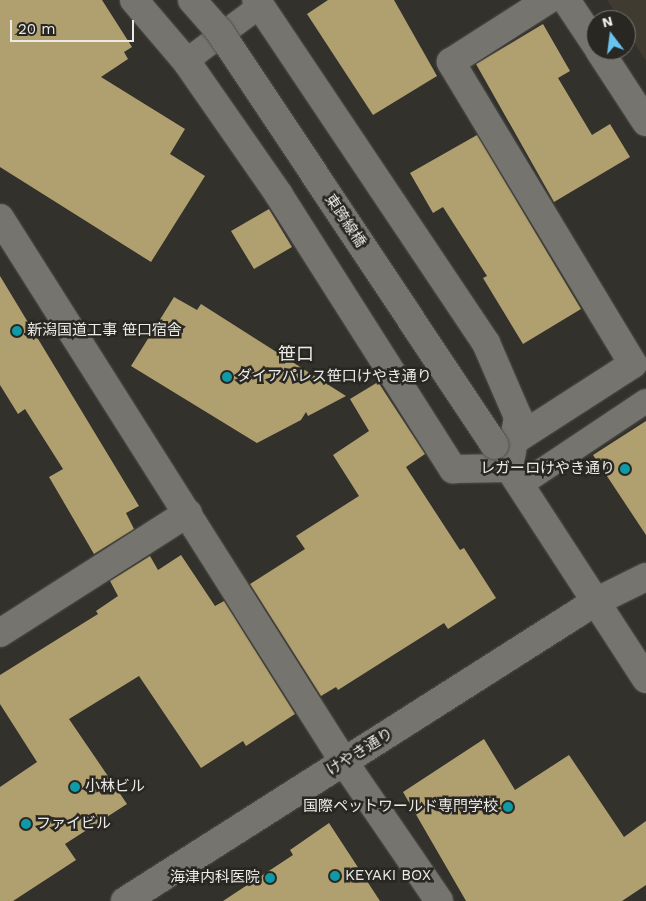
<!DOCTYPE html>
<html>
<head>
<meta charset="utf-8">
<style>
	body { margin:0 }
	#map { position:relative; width:646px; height:901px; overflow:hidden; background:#32312c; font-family:"Work Sans","Noto Sans JP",sans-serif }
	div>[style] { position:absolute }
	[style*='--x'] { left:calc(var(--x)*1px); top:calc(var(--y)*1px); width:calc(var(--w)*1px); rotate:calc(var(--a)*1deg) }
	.built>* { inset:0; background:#3f3b31 }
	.building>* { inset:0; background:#b1a06f }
	.roads { filter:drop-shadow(0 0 1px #504f4b) drop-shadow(0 0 1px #504f4b) }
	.lane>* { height:24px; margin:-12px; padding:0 12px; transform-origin:12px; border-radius:12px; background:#76746f }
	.street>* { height:28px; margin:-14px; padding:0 14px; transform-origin:14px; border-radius:14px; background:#76746f }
	.secondary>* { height:28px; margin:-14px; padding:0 14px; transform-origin:14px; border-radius:14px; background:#76746f }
	.bridges { filter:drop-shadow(0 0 1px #504f4b) drop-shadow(0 0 1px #504f4b) }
	.secondary-bridge>* { height:28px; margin:-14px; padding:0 14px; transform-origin:14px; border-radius:14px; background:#76746f }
	.dots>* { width:14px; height:14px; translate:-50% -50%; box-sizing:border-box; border:2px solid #292722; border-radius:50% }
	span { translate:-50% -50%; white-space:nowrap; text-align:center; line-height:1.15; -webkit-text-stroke:5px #292722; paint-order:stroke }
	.street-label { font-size:15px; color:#ebeae7 }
	.poi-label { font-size:15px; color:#ebeae7 }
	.left { translate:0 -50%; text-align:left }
	.right { translate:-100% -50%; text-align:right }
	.quarter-label { font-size:18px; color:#ebeae7 }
	.north { position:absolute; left:586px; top:10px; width:50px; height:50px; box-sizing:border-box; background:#292722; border:1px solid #777571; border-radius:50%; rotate:345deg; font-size:14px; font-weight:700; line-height:20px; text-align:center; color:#ebeae7 }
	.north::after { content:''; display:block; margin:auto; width:18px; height:22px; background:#67c4ef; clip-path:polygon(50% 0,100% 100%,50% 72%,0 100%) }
	.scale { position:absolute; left:10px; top:20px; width:124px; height:22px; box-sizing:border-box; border:2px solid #ebeae7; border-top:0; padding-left:6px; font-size:15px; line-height:18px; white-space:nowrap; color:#ebeae7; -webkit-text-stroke:4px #292722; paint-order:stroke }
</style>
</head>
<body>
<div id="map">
	<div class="built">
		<i style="clip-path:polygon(607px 0,646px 0,646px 61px,626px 30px,626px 20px,620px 20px)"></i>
	</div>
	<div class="building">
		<i style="clip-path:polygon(0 0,102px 0,132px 47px,124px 52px,128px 59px,101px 77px,185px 129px,170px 154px,205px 176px,151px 262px,0 167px)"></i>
		<i style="clip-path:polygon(328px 0,394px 0,437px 76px,373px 115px,307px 14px)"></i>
		<i style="clip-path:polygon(543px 24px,570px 71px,558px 78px,592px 135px,610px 124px,630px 157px,554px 202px,476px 64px)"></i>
		<i style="clip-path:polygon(477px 135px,581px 309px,523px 344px,483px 278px,487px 276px,443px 207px,433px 213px,410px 173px)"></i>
		<i style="clip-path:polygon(269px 209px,292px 247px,254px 269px,231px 231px)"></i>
		<i style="clip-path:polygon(0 276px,139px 506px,126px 513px,134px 529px,94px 554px,49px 477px,63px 469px,25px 409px,18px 414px,0 385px)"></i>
		<i style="clip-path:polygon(174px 297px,197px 310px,201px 304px,346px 396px,308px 416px,306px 412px,301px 420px,257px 443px,131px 366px)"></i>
		<i style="clip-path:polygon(378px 382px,425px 454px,406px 467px,460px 550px,464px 548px,496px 598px,448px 629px,444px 623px,338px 690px,336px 687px,321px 696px,250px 584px,305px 549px,296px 536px,359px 496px,333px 455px,369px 431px,350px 399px)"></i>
		<i style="clip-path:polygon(646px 421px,646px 535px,593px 455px)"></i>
		<i style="clip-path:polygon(181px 555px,215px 606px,224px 601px,295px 714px,246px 746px,243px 741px,201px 768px,139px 676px,69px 719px,127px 804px,65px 844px,76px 860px,13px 901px,0 901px,0 787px,37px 762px,0 704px,0 675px,98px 614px,96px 611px,118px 596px,110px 581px,150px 556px,158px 570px)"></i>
		<i style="clip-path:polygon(484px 739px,515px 790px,569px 755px,624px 837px,646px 821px,646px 885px,622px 901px,466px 901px,403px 792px)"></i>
		<i style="clip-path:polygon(329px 823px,380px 901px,223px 901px,293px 855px,290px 850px)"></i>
	</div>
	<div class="roads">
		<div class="lane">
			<i style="--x:186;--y:61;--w:92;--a:-36.6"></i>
			<i style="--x:520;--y:485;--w:151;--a:-33.7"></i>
		</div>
		<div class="street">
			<i style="--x:134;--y:0;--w:80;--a:49.6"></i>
			<i style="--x:186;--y:61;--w:163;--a:55.2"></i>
			<i style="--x:279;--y:195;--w:325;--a:57.6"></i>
			<i style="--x:453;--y:469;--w:56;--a:-1"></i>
			<i style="--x:509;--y:468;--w:52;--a:-80"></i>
			<i style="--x:518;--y:417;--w:81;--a:-113.4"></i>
			<i style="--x:486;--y:343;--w:413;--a:-123.8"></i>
			<i style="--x:566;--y:0;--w:54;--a:56.3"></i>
			<i style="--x:599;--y:50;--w:86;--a:56.9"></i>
			<i style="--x:0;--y:218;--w:644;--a:57.69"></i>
			<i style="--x:344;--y:762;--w:168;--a:55.6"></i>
			<i style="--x:512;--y:442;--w:144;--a:-32.8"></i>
			<i style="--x:633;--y:364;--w:353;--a:-121.1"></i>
			<i style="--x:451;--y:62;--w:115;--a:-32.6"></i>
			<i style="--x:595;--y:602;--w:57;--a:-26.1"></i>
			<i style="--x:0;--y:633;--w:223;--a:-32.6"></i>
		</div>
		<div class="secondary">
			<i style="--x:494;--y:445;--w:279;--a:57"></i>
			<i style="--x:125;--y:901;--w:557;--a:-32.46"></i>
		</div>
	</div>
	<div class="bridges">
		<div class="secondary-bridge">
			<i style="--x:192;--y:0;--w:43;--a:48.8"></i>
			<i style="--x:220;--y:32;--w:496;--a:56.4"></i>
		</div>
	</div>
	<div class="dots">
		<i style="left:17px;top:331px;background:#0f9aa8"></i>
		<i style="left:227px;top:377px;background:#0f9aa8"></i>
		<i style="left:625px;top:469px;background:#0f9aa8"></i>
		<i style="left:75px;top:787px;background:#0f9aa8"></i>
		<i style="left:508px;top:807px;background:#0f9aa8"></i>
		<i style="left:26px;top:824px;background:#0f9aa8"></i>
		<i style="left:335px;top:876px;background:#0f9aa8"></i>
		<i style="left:270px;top:878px;background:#0f9aa8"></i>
	</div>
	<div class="street-label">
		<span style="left:345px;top:221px;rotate:56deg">東跨線橋</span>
		<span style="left:360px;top:752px;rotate:-32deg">けやき通り</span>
	</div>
	<div class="poi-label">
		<span class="left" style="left:27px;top:331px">新潟国道工事 笹口宿舎</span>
		<span class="left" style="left:237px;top:377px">ダイアパレス笹口けやき通り</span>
		<span class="right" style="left:615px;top:469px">レガーロけやき通り</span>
		<span class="left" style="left:85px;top:787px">小林ビル</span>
		<span class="right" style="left:498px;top:807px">国際ペットワールド専門学校</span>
		<span class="left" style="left:36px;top:824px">ファイビル</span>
		<span class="left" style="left:345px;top:876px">KEYAKI BOX</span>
		<span class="right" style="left:260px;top:878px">海津内科医院</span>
	</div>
	<div class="quarter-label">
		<span style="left:296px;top:354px">笹口</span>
	</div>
	<div class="north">N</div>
	<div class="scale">20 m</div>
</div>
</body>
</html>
